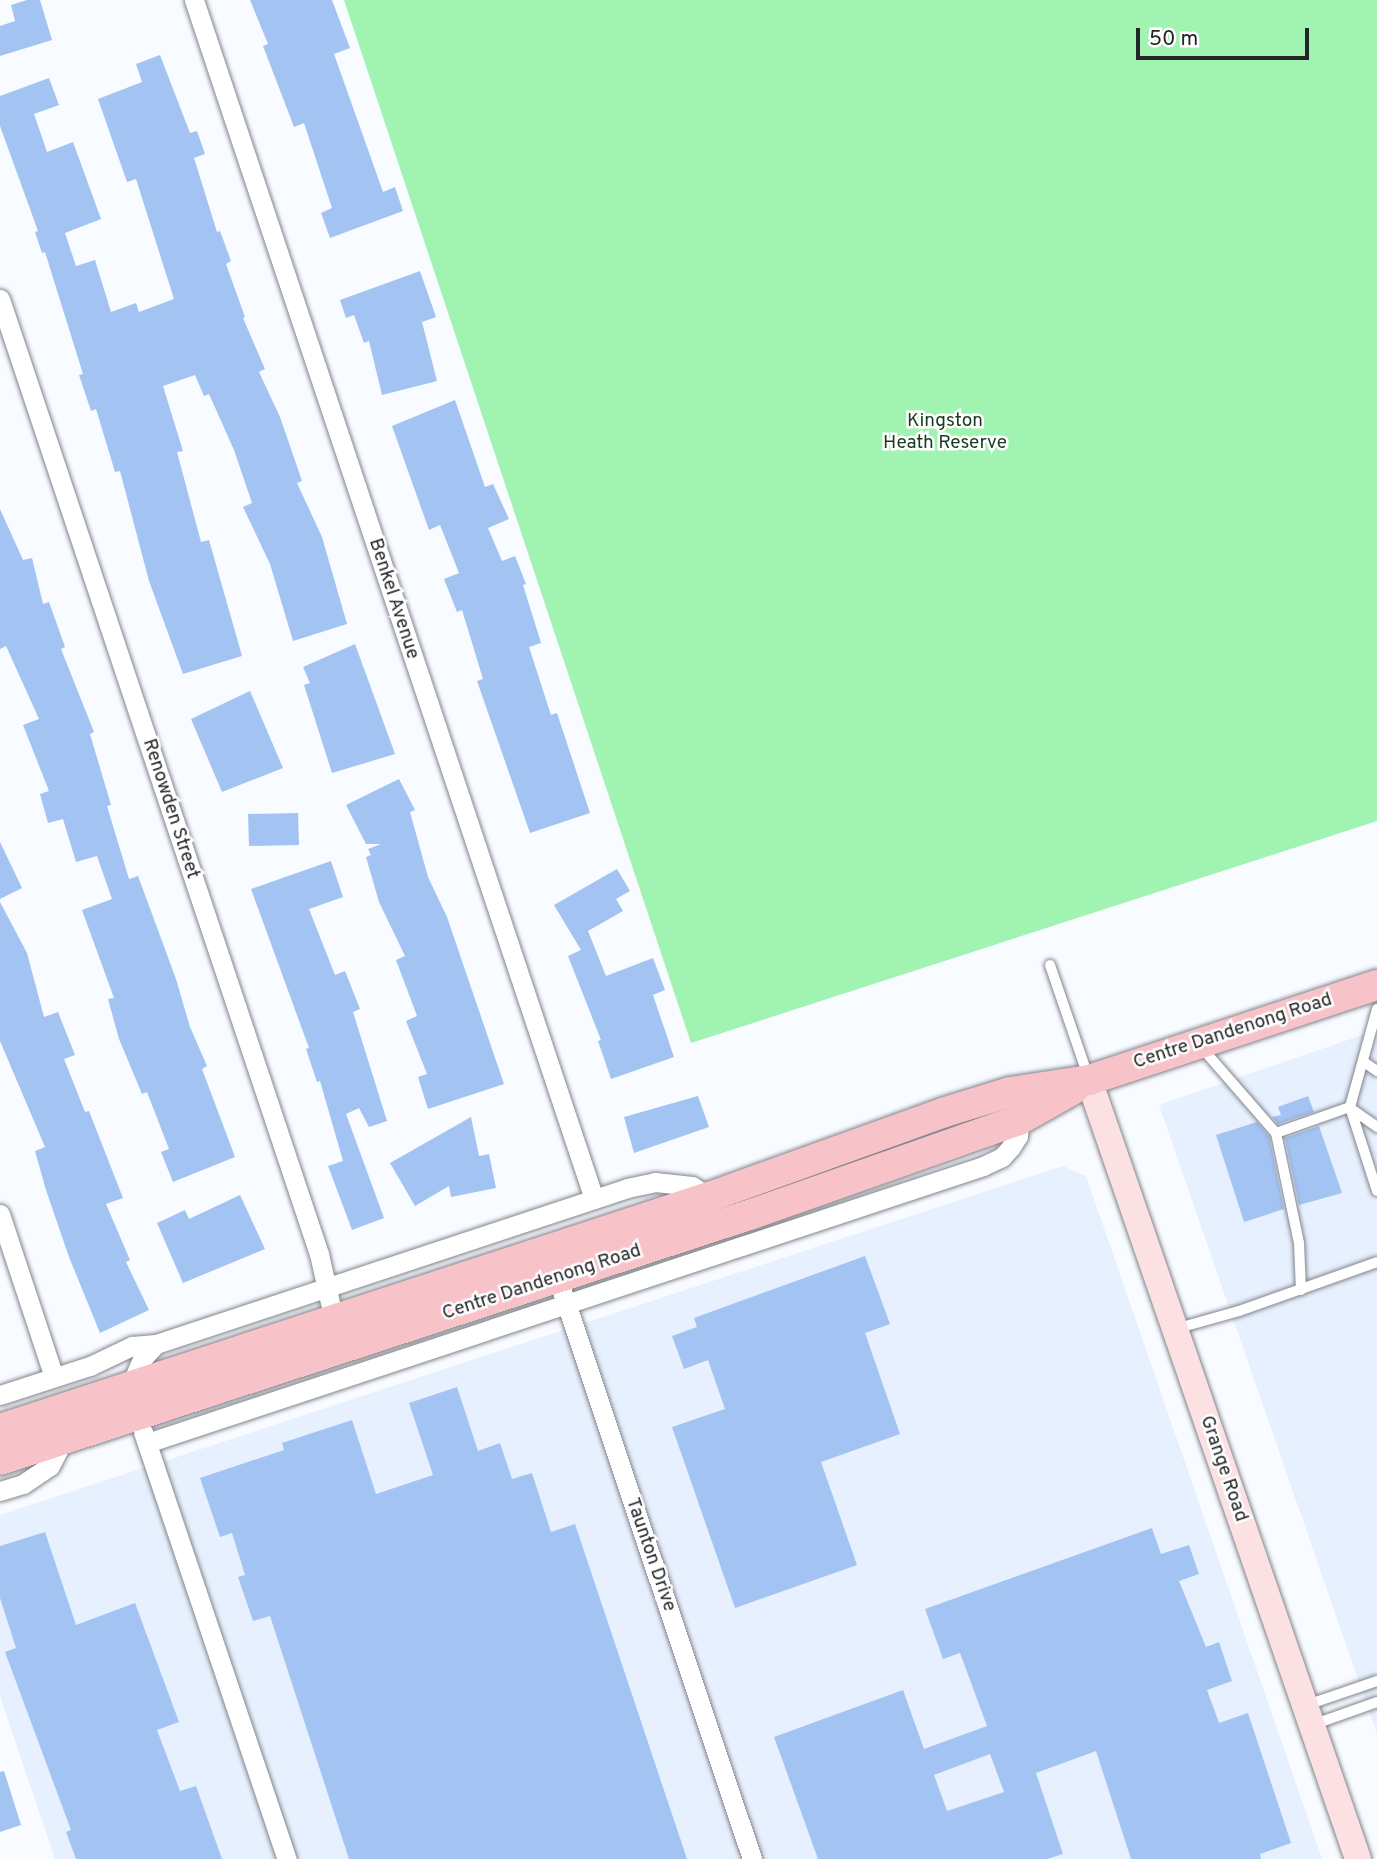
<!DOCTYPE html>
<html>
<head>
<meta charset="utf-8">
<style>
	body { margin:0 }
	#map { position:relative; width:1377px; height:1859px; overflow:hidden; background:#f8fbff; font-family:Overpass,sans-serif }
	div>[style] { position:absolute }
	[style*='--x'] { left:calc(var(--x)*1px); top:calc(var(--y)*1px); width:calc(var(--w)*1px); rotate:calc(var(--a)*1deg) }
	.built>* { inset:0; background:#e7f0fe }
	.green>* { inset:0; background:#a0f3b0 }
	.building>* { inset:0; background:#a3c3f2 }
	.roads { filter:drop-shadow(0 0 2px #81858c) drop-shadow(0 0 2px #81858c) }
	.lane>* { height:10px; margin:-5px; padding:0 5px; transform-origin:5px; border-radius:5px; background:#fff }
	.street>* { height:19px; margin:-9.5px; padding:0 9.5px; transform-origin:9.5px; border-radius:9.5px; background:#fff }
	.secondary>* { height:26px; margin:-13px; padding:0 13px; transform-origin:13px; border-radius:13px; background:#fce1e3 }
	.primary>* { height:30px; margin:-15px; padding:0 15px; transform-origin:15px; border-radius:15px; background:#f8c3c8 }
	span { translate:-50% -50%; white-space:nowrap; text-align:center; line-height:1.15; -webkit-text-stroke:5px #fff; paint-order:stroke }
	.park-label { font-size:19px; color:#173a20 }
	.street-label { font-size:19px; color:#232527 }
	.scale { position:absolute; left:1136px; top:28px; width:173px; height:32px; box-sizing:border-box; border:4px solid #232527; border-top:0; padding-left:9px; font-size:21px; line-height:24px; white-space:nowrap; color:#232527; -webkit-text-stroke:5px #fff; paint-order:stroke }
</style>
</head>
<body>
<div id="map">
	<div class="built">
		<i style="clip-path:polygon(1377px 1030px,1377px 1734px,1159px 1105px)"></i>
		<i style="clip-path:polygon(1063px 1166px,1086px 1176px,1322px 1859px,55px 1859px,0 1696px,0 1515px)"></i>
	</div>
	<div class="green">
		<i style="clip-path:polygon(344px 0,1377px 0,1377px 821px,691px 1043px)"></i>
	</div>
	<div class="building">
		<i style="clip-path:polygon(27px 0,40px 0,52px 40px,0 56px,0 26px,15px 21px,11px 5px)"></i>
		<i style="clip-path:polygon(250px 0,332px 0,350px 48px,334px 54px,383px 192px,395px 187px,403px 211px,330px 238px,321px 213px,332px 208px,304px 123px,294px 127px,263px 46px,268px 44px)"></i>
		<i style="clip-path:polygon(160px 55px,190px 133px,197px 131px,205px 154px,194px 158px,217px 232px,220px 231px,231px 261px,226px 264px,245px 317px,243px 318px,265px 369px,259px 372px,280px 417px,302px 481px,297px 483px,322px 537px,347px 624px,293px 641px,270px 564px,243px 507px,252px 503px,234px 450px,209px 394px,204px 396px,195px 375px,163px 386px,183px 451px,177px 452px,201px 542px,209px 540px,242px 656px,183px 674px,149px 581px,120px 471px,115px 472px,96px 409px,91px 411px,79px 375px,83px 374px,45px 252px,42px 253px,35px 232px,38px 231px,0 126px,0 96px,49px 78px,59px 105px,34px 114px,47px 152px,73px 142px,101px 219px,65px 233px,76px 266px,95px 260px,111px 312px,136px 303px,139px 312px,174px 299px,136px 179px,127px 182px,98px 99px,142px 82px,136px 64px)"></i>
		<i style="clip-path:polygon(420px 271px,436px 317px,422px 322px,437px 381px,382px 395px,369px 341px,364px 343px,354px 315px,346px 318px,340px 300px)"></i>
		<i style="clip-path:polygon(455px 400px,485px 487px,493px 484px,509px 519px,488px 528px,502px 561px,515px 556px,526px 584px,523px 585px,541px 643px,529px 647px,551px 715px,557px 713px,590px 813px,530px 833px,477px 681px,483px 679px,462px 610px,457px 612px,444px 579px,459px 573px,440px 525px,429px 530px,392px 426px)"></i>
		<i style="clip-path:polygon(0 509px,23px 560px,32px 558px,43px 604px,49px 602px,65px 647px,61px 649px,94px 732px,90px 734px,111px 805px,107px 806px,129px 879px,138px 876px,176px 979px,190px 1027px,207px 1066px,202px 1069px,235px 1157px,173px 1182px,161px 1152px,169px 1149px,147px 1092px,142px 1094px,119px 1039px,108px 999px,114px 998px,82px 910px,112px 899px,97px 856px,76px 862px,63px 819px,48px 823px,40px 794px,49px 791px,23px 725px,39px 719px,6px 646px,0 649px)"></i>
		<i style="clip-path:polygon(355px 644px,395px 754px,332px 773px,304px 685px,310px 683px,303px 667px)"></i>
		<i style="clip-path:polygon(250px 691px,283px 768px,222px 792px,191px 719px)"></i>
		<i style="clip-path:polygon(399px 779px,415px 810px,410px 812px,428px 877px,447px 917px,504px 1084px,428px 1109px,418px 1077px,427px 1074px,406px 1021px,417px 1016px,396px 960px,405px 956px,379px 902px,366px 857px,371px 855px,368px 849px,381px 844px,366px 844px,346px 805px)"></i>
		<i style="clip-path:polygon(298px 813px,299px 845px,249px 846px,248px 814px)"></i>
		<i style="clip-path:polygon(0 842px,22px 888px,0 899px)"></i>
		<i style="clip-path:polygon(331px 861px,343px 897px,309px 909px,335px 975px,345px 971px,360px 1009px,353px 1012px,387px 1121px,369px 1127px,359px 1108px,346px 1114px,384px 1218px,352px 1230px,328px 1166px,343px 1161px,320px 1081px,317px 1082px,306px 1049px,309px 1048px,251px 889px)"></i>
		<i style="clip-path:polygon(617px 869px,630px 891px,616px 899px,623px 911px,588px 931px,606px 976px,653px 958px,665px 990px,653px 995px,674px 1057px,611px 1079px,598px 1041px,601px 1040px,568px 956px,581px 950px,554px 905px)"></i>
		<i style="clip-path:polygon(0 902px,27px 953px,44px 1017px,58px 1012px,75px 1055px,64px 1059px,85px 1112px,89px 1111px,123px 1198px,106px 1204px,130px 1260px,126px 1262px,149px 1310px,100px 1333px,69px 1257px,46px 1190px,35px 1151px,45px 1147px,0 1041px)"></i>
		<i style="clip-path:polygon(698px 1096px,709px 1127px,634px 1153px,624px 1117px)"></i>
		<i style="clip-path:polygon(1308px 1096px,1314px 1112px,1278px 1124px,1272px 1117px,1281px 1115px,1278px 1107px)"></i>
		<i style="clip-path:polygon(471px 1117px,479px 1156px,489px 1154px,496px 1188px,451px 1197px,449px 1186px,415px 1206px,390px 1163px)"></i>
		<i style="clip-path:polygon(1257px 1122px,1269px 1136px,1284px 1209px,1244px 1222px,1216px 1135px)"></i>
		<i style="clip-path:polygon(1319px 1126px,1342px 1193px,1299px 1205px,1285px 1138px)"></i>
		<i style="clip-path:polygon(240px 1195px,265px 1249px,183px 1283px,157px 1223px,185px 1210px,189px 1219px)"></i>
		<i style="clip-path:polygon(865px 1256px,890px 1324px,865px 1333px,900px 1434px,821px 1462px,857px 1565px,735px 1608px,672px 1427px,725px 1409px,708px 1360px,684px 1369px,672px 1336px,697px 1327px,694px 1318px)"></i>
		<i style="clip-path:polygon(457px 1387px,478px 1451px,500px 1443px,512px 1479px,532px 1473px,551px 1532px,575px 1524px,687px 1859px,349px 1859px,270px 1616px,253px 1621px,238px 1577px,245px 1575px,232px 1533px,220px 1537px,200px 1478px,284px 1450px,282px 1443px,352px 1420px,376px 1494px,433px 1475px,409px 1403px)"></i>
		<i style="clip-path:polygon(evenodd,1152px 1528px,1161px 1554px,1189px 1545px,1199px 1574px,1179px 1581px,1206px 1647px,1219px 1642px,1232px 1681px,1207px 1690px,1219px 1723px,1248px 1713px,1291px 1843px,1260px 1854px,1261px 1859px,1131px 1859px,1096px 1751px,1036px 1773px,1063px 1854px,1047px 1859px,818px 1859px,774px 1737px,903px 1690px,924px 1749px,987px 1726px,960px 1653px,943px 1659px,925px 1609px,1152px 1528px,990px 1754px,1004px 1792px,947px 1811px,934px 1775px,990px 1754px)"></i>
		<i style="clip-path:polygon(45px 1532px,76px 1625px,135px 1603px,179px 1722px,157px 1730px,180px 1791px,196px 1786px,222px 1859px,76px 1859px,66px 1832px,71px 1830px,5px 1652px,16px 1648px,0 1598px,0 1546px)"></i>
		<i style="clip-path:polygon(4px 1771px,21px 1825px,0 1832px,0 1772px)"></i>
	</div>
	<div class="roads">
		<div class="lane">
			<i style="--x:1050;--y:965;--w:117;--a:71.1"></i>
			<i style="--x:1377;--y:1009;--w:102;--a:105.4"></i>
			<i style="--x:1350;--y:1107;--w:88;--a:72.2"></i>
			<i style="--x:1202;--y:1048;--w:113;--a:49"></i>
			<i style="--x:1276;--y:1133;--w:112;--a:78.2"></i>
			<i style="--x:1299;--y:1243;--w:47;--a:87.6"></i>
			<i style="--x:1364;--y:1062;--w:16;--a:35"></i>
			<i style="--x:1350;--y:1108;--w:33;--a:35"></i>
			<i style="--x:1276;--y:1133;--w:78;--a:-19.4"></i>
			<i style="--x:1175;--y:1329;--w:66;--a:-15.7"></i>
			<i style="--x:1239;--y:1311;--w:146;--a:-19.5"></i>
			<i style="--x:1307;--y:1705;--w:74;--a:-18.9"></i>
			<i style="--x:1315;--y:1724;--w:66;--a:-19.5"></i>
		</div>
		<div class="street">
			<i style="--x:194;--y:0;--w:1264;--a:71.55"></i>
			<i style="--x:0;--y:299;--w:1007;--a:71.53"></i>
			<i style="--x:319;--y:1254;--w:68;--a:77.2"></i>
			<i style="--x:0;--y:1214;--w:172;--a:71.7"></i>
			<i style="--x:562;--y:1291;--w:599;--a:71.5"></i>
			<i style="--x:132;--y:1393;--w:6;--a:-108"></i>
			<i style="--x:130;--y:1387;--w:30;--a:-67"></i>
			<i style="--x:142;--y:1359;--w:21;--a:-47"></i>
			<i style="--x:0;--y:1395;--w:95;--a:-17.9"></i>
			<i style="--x:90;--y:1366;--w:47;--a:-25.5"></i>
			<i style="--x:132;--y:1346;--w:24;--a:-5"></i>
			<i style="--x:156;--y:1344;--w:496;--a:-18.3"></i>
			<i style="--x:627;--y:1188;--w:29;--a:-12"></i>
			<i style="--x:655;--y:1182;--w:37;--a:6"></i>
			<i style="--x:692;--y:1186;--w:20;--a:33"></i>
			<i style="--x:143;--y:1432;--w:451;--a:71.4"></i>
			<i style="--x:147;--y:1443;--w:881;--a:-18.33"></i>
			<i style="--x:983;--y:1166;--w:21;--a:-25"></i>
			<i style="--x:1002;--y:1157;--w:13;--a:-48"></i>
			<i style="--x:1011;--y:1147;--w:13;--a:-58"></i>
			<i style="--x:1018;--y:1136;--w:16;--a:-86"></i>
			<i style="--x:0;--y:1491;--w:24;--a:-17"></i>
			<i style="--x:23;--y:1484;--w:32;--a:-34"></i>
			<i style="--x:50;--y:1466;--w:29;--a:-63"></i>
		</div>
		<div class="secondary">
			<i style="--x:1089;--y:1080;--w:824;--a:70.95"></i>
		</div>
		<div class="primary">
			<i style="--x:0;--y:1429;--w:746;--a:-18.12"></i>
			<i style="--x:709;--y:1197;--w:248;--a:-19.8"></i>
			<i style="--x:942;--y:1113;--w:71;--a:-17.2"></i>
			<i style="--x:1010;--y:1092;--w:80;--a:-8.6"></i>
			<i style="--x:1089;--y:1080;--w:303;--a:-18.3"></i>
			<i style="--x:0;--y:1460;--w:791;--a:-18.11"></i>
			<i style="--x:752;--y:1214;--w:283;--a:-19.4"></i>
			<i style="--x:1019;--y:1120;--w:63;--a:-29.4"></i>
		</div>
	</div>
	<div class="park-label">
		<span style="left:945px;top:433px">Kingston<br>Heath Reserve</span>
	</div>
	<div class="street-label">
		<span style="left:393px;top:599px;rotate:72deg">Benkel Avenue</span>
		<span style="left:170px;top:809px;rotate:72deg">Renowden Street</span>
		<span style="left:1233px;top:1032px;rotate:-18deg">Centre Dandenong Road</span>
		<span style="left:542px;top:1283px;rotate:-18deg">Centre Dandenong Road</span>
		<span style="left:1223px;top:1469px;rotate:71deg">Grange Road</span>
		<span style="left:650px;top:1555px;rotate:71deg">Taunton Drive</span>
	</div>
	<div class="scale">50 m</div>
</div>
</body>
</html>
